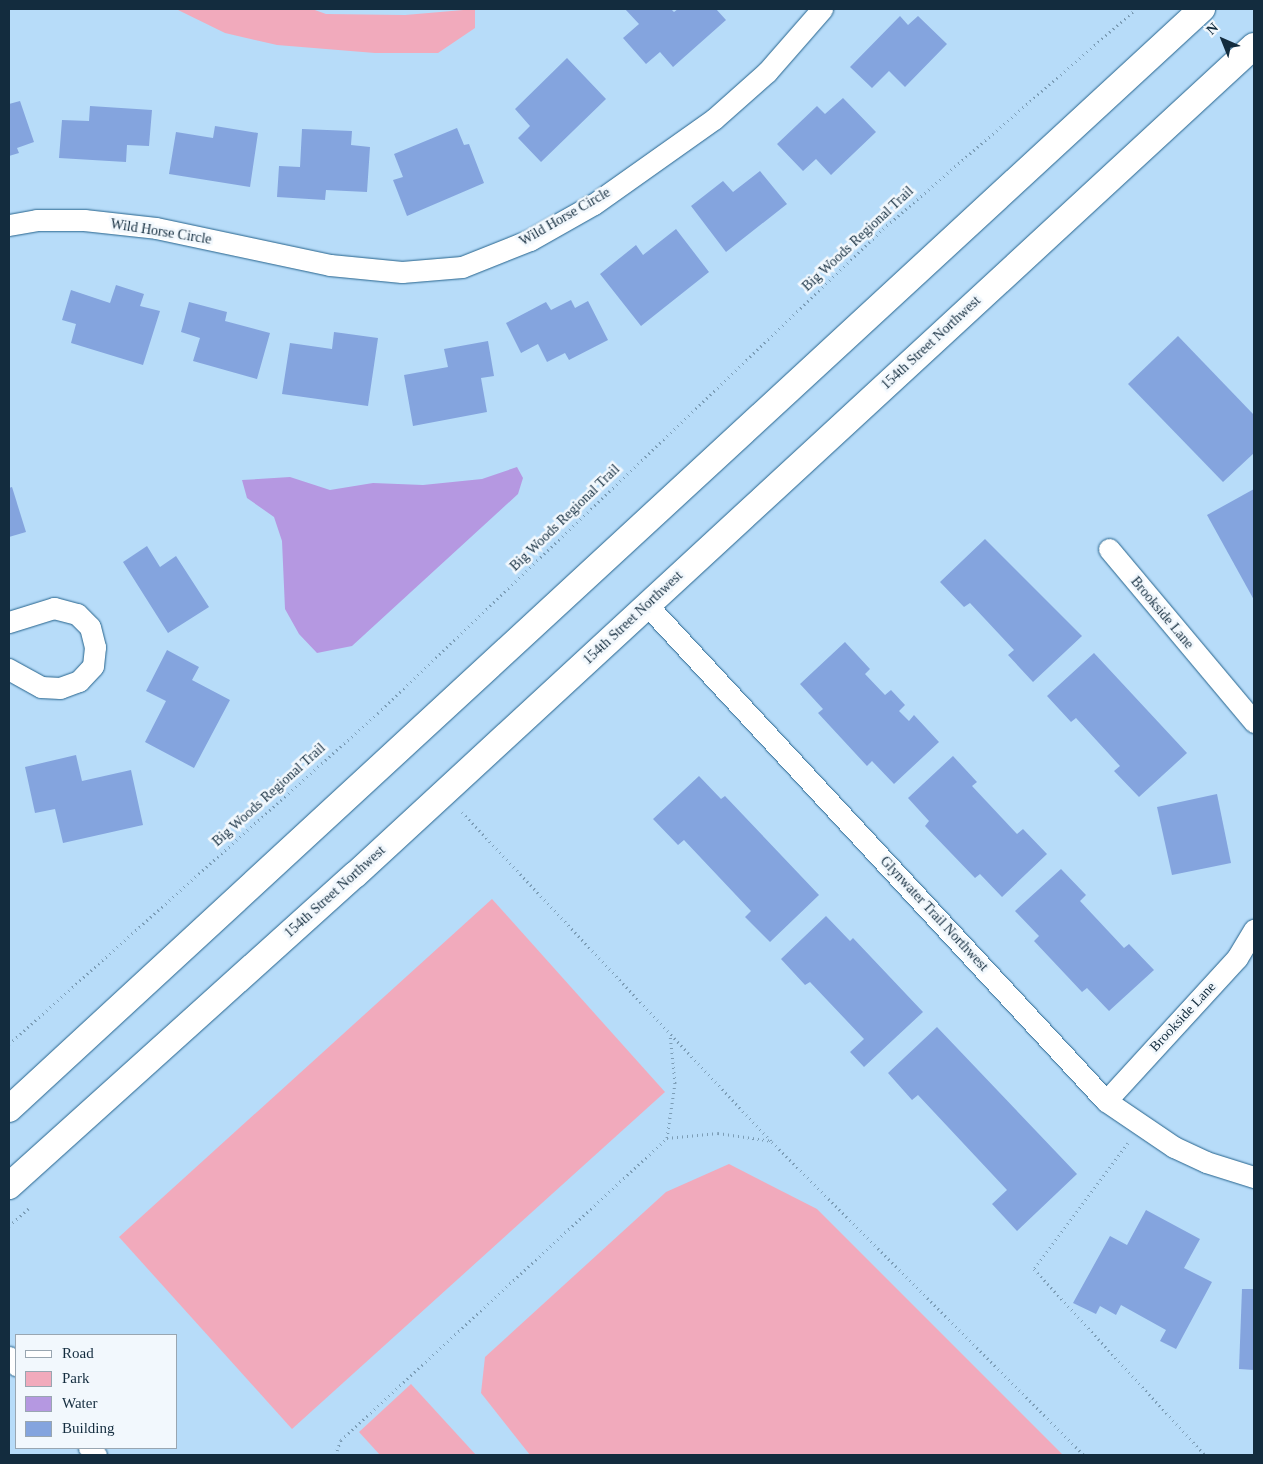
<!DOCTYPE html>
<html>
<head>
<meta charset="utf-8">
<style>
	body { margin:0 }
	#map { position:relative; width:1263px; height:1464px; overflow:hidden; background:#b7dcf9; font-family:Georgia,serif }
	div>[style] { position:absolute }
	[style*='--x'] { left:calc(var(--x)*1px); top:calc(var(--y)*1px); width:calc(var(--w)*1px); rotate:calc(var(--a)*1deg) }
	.green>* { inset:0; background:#f1aabc }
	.water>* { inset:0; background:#b598e1 }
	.building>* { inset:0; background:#84a4de }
	.path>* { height:3px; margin-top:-1.5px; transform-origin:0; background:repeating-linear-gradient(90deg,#7c9db6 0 1px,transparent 0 5px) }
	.roads { filter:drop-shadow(0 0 1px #24628c) drop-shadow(0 0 1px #24628c) }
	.minor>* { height:21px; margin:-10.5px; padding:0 10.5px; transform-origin:10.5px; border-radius:10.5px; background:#fff }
	.tertiary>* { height:26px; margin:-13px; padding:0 13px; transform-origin:13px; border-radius:13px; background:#fff }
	span { translate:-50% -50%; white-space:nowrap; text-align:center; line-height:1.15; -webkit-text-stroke:5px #f2f8fd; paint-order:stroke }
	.street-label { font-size:14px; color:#132c3e }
	.frame { position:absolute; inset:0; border:10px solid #132c3e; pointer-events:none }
	.legend { position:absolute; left:15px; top:1334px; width:162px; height:115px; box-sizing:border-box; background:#f2f8fd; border:1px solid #99a6b1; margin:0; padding:6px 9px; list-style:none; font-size:15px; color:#132c3e }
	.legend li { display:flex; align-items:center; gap:10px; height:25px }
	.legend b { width:25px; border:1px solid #99a6b1 }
	.north { position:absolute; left:1198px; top:15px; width:50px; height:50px; -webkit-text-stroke:4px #f2f8fd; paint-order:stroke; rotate:316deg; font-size:14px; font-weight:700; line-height:20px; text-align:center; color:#132c3e }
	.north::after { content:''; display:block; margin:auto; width:18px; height:22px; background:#132c3e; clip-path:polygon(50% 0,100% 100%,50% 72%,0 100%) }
</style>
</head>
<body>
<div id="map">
	<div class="green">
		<i style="clip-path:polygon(176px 9px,312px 9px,326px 14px,405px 15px,475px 9px,475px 28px,438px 53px,375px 53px,277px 45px,225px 33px)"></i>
		<i style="clip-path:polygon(492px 899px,665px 1092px,292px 1429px,119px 1237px)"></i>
		<i style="clip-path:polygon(729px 1164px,817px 1209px,1063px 1455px,530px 1455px,481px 1393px,485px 1357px,666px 1192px)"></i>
		<i style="clip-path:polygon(411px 1384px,476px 1455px,380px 1455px,359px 1432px)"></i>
	</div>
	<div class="water">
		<i style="clip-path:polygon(517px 467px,523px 478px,518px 494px,352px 646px,317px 653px,299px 634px,285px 609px,282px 541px,274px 517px,247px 498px,242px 480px,290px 477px,330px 490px,373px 483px,423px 485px,482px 479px)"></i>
	</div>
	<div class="building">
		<i style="clip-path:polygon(625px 9px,671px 9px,674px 12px,678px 9px,716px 9px,726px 20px,673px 67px,660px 52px,646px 64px,623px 38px,639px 24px)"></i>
		<i style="clip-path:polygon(900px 16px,908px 25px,918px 16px,947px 44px,905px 87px,889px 71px,872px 88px,850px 67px)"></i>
		<i style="clip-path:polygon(567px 58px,606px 99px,541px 162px,518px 138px,530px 126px,515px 109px)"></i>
		<i style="clip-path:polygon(843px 98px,876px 132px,831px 175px,816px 159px,803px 171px,777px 144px,817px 106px,825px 114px)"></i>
		<i style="clip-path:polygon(20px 101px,34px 142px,17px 148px,19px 153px,9px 156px,9px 104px)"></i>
		<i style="clip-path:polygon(90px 106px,152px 110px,149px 146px,127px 145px,126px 162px,59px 158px,62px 120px,89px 121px)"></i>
		<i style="clip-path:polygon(215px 126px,258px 133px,250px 187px,169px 174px,176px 132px,213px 138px)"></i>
		<i style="clip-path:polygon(457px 128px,464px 145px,469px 144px,484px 183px,407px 216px,393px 180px,403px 177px,394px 154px)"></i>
		<i style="clip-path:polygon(302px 129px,352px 131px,351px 145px,370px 147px,367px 192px,326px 190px,325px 200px,277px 197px,279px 166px,300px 167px)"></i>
		<i style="clip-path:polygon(760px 171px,787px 204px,726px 252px,691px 206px,723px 181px,733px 192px)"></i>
		<i style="clip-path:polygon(676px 229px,709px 272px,641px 326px,600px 274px,636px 245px,643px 255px)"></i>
		<i style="clip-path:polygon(116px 285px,144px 294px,140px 306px,160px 311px,143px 365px,71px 343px,76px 324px,62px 320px,71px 290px,110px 303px)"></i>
		<i style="clip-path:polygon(571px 300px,575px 308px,588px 301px,608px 340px,569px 360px,565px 353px,547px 362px,538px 344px,521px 353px,506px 323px,546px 302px,551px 310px)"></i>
		<i style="clip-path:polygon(189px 302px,227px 312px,225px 321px,270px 333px,257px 379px,193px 361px,200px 338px,181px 332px)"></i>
		<i style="clip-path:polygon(334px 332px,378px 338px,368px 406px,282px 394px,290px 343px,332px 349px)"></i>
		<i style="clip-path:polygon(1178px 336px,1254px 415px,1254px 453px,1223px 482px,1128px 384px)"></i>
		<i style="clip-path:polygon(488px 341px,494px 376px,481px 378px,487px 412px,413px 426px,404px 375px,448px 367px,444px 349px)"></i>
		<i style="clip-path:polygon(12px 487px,26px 532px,9px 537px,9px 488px)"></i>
		<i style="clip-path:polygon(1254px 489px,1254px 600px,1207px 515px)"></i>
		<i style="clip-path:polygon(985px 539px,1082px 636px,1033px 682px,1008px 655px,1014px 650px,970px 603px,964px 607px,940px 582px)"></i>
		<i style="clip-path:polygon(147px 546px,160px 567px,176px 556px,209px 607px,168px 633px,123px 562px)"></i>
		<i style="clip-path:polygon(845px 642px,870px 669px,865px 674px,885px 695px,891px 690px,905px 705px,899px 711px,909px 721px,914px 715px,939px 742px,894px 784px,872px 761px,867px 766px,818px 713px,823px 709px,800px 684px)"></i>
		<i style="clip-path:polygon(167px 650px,199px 667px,192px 680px,230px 700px,194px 768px,145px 742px,166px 701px,146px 691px)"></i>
		<i style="clip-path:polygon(1094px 653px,1187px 753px,1139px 797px,1114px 771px,1120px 766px,1076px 718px,1071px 722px,1047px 696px)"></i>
		<i style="clip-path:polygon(76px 755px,82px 781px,131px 770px,143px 825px,63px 843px,55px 809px,35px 813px,25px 767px)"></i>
		<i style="clip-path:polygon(953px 756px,977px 782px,972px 786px,1017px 834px,1023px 829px,1047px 854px,1002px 897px,980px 874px,975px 878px,925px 826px,929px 821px,908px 798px)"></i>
		<i style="clip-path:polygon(699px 776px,721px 799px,725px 796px,819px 895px,770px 942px,745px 917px,751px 911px,684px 840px,678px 845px,653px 819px)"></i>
		<i style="clip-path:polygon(1217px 794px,1231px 863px,1172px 875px,1157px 807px)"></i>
		<i style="clip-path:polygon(1061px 869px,1086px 895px,1080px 901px,1124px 948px,1129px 944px,1154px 970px,1109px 1011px,1087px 988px,1082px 992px,1034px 941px,1039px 936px,1015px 911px)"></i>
		<i style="clip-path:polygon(826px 916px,850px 941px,853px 938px,923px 1012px,864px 1067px,850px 1052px,864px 1039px,810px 982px,805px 985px,781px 959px)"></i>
		<i style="clip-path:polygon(937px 1027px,1077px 1174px,1017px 1231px,992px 1204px,1007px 1190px,918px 1095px,912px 1100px,888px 1073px)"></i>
		<i style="clip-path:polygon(1146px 1210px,1200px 1239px,1184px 1268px,1212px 1282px,1176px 1349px,1160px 1341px,1166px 1330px,1121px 1305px,1116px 1315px,1100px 1306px,1096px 1314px,1073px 1303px,1110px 1236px,1127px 1245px)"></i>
		<i style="clip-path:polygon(1242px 1289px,1254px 1289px,1254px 1370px,1239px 1369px)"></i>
	</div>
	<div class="path">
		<i style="--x:462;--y:812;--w:453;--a:46.8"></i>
		<i style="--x:772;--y:1142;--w:442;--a:45.1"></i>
		<i style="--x:9;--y:1044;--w:496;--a:-41.9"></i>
		<i style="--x:378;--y:713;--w:699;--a:-43.78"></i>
		<i style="--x:883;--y:229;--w:335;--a:-41"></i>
		<i style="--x:667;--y:1138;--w:56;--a:-81.7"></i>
		<i style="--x:675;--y:1083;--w:49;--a:-95.8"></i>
		<i style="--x:1128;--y:1143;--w:157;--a:126.7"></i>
		<i style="--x:1034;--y:1269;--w:253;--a:47.4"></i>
		<i style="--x:9;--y:1226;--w:28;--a:-42"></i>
		<i style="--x:335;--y:1455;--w:16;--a:-68"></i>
		<i style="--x:341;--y:1440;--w:444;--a:-42.8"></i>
		<i style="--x:667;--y:1138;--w:51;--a:-5.6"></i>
		<i style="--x:718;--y:1133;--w:55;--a:8.4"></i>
	</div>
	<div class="roads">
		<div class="minor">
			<i style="--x:9;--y:225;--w:28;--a:-10"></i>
			<i style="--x:37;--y:220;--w:47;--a:0"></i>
			<i style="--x:84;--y:220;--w:72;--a:6.3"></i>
			<i style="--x:156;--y:228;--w:178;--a:12"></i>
			<i style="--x:330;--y:265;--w:72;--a:5.6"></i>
			<i style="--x:402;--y:272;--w:60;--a:-4.8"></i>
			<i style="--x:462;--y:267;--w:73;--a:-21.7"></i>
			<i style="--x:530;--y:240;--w:73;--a:-29.4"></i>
			<i style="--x:594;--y:204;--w:147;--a:-35.3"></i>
			<i style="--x:714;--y:119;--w:71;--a:-41.6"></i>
			<i style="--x:767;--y:72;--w:84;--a:-48.9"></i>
			<i style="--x:1109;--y:549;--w:226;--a:50"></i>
			<i style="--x:647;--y:605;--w:676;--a:47.22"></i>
			<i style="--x:1106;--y:1101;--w:82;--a:34.1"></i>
			<i style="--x:1174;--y:1147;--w:35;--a:25"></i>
			<i style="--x:1206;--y:1162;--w:50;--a:17.4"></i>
			<i style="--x:9;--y:622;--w:47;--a:-17.3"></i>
			<i style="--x:54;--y:608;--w:24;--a:15"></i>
			<i style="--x:77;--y:614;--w:18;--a:45"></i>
			<i style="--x:90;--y:627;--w:21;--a:76"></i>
			<i style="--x:95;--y:647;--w:19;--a:96"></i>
			<i style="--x:93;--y:666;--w:21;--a:133"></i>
			<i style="--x:79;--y:681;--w:20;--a:160"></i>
			<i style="--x:60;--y:688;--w:19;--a:-177"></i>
			<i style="--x:41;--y:687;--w:37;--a:-151"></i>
			<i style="--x:1106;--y:1101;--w:194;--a:-47.5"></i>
			<i style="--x:1237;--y:958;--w:33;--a:-59"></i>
			<i style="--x:9;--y:1357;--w:11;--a:49"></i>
			<i style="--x:89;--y:1448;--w:10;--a:45"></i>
		</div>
		<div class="tertiary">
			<i style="--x:9;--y:1109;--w:1623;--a:-42.68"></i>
			<i style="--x:9;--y:1186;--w:465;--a:-42"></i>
			<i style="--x:355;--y:875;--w:1223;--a:-42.68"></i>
		</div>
	</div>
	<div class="street-label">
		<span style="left:565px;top:217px;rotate:-30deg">Wild Horse Circle</span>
		<span style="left:161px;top:232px;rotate:9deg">Wild Horse Circle</span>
		<span style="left:858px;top:239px;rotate:-43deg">Big Woods Regional Trail</span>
		<span style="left:931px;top:343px;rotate:-43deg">154th Street Northwest</span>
		<span style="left:565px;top:518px;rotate:-44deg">Big Woods Regional Trail</span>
		<span style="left:1162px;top:613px;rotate:50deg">Brookside Lane</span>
		<span style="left:633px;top:618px;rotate:-43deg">154th Street Northwest</span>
		<span style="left:269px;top:795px;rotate:-42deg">Big Woods Regional Trail</span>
		<span style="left:335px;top:892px;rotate:-42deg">154th Street Northwest</span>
		<span style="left:934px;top:914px;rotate:47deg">Glynwater Trail Northwest</span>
		<span style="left:1183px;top:1017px;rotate:-47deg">Brookside Lane</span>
	</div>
	<div class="frame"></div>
	<ul class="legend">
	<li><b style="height:6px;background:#fff"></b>Road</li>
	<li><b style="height:14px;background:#f1aabc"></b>Park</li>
	<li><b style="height:14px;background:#b598e1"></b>Water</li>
	<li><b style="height:14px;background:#84a4de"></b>Building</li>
	</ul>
	<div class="north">N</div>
</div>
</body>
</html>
